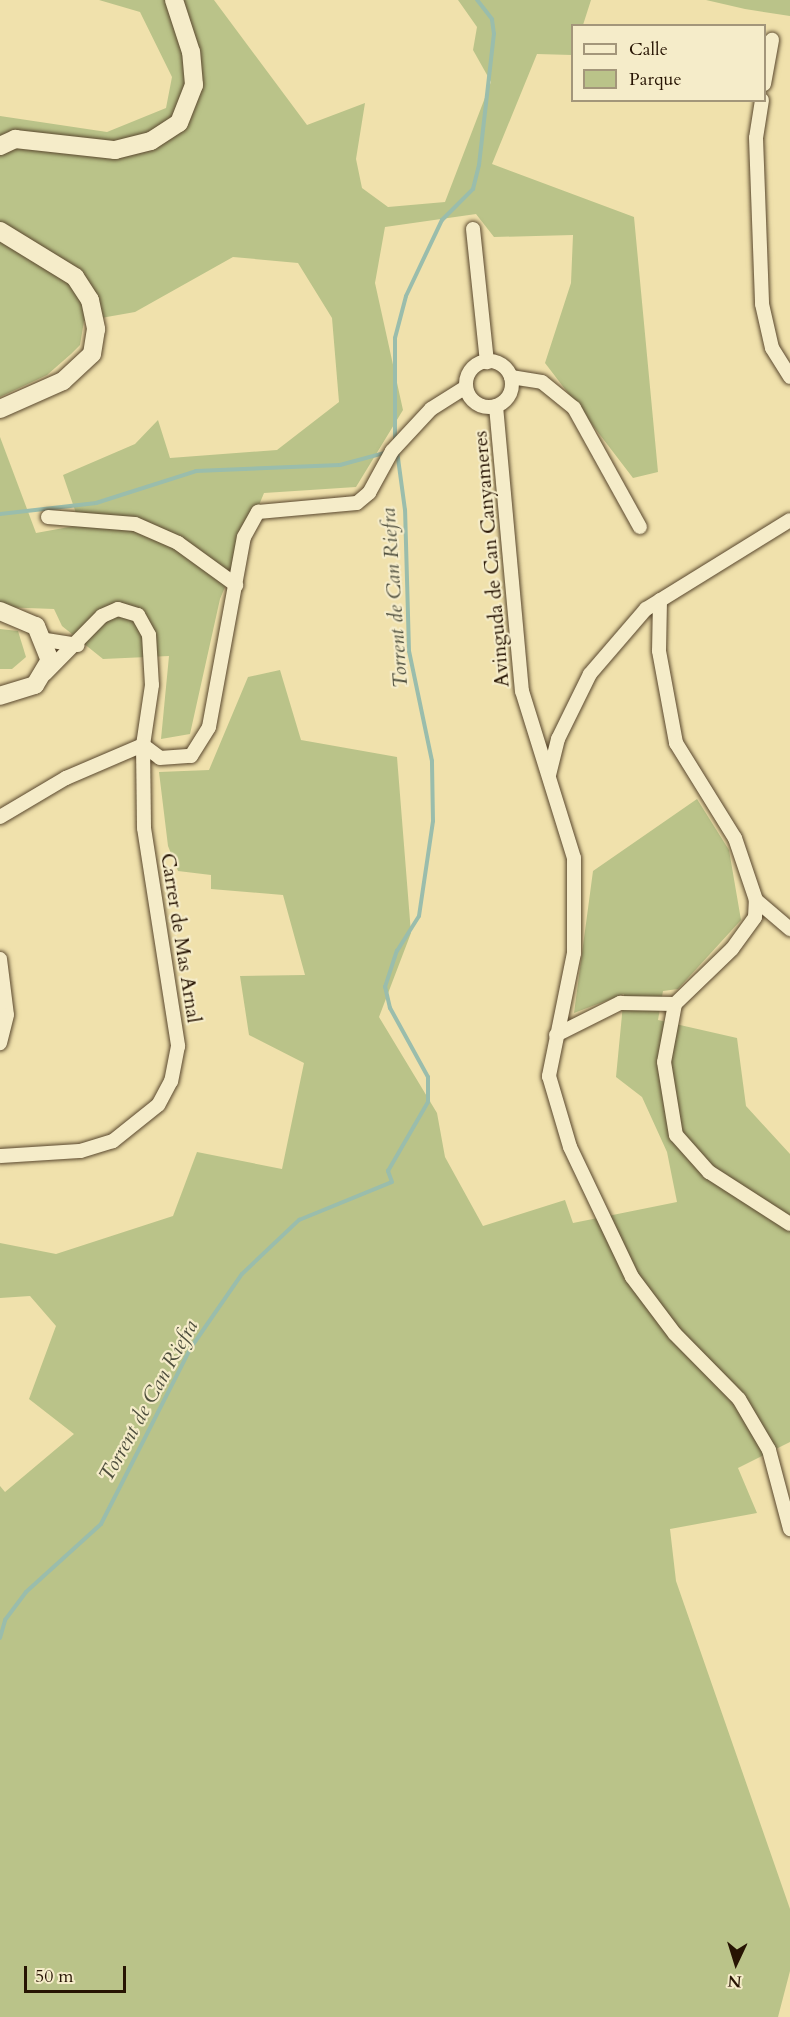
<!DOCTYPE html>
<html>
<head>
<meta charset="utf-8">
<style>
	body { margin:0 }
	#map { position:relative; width:790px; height:2017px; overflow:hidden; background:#f0e1ac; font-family:Cardo,serif }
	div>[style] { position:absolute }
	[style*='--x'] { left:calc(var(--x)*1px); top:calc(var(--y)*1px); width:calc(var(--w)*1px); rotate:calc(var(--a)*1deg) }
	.green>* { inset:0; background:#bac389 }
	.stream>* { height:4px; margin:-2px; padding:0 2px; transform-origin:2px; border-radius:2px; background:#9abdac }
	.roads { filter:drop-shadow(0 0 2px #59472d) drop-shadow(0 0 2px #59472d) }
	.street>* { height:14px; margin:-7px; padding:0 7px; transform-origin:7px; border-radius:7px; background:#f5ecc9 }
	.street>.ring { margin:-7px; padding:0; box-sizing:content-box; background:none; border:14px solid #f5ecc9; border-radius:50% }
	.secondary>* { height:18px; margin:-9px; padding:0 9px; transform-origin:9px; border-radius:9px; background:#f5ecc9 }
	span { translate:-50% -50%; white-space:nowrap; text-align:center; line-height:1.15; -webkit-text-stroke:4.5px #f5ecc9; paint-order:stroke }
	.street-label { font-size:20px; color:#271403 }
	.water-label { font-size:21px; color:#4f4f3e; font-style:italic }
	.legend { position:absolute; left:571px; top:24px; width:195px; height:78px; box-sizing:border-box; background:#f5ecc9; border:2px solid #a3967a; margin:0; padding:8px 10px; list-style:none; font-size:18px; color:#271403 }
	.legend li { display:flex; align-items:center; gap:12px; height:30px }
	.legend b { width:30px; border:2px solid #a3967a }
	.north { position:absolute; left:706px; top:1933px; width:60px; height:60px; -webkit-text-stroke:4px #f5ecc9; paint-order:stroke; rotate:184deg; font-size:16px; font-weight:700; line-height:24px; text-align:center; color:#271403 }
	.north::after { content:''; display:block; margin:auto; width:21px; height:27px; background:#271403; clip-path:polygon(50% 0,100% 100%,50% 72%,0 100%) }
	.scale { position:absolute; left:24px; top:1966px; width:102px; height:27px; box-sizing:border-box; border:3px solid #271403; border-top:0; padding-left:8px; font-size:18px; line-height:21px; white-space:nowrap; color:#271403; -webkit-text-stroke:4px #f5ecc9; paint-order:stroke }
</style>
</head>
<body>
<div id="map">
	<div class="green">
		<i style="clip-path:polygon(99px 0,214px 0,307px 125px,365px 103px,356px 159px,362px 188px,388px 207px,445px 202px,491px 82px,473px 50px,477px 27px,458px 0,591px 0,583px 25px,572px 26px,572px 55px,537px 54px,492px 164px,634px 217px,658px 472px,633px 478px,545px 363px,571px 283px,573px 235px,494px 237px,476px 214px,385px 227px,375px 283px,403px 410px,356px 487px,264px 493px,220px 599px,190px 734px,161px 739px,169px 656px,103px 659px,62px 626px,54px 609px,0 607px,0 437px,36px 533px,80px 525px,63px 475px,135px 444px,158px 420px,170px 458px,277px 450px,339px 402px,332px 318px,298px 263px,233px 257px,135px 312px,84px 321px,80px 345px,71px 354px,47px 375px,0 397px,0 116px,107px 132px,166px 108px,172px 77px,140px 12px)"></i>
		<i style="clip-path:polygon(706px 0,790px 0,790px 16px,745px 9px)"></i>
		<i style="clip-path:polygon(0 629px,18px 631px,26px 657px,12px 669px,0 669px)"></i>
		<i style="clip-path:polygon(280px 670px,301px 740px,397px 757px,411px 933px,379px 1017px,437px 1113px,445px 1157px,483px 1226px,565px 1200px,573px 1223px,677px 1202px,667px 1152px,642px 1097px,616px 1077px,624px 994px,574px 1013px,593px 871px,697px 799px,729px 850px,741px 920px,678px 989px,663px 991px,658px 1020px,737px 1038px,746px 1106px,790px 1154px,790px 1442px,738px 1468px,757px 1513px,670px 1529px,676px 1581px,790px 1909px,790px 1971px,778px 2017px,0 2017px,0 1486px,5px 1492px,74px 1434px,29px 1399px,56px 1326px,30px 1296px,0 1298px,0 1243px,56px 1254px,173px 1216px,197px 1152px,282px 1169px,304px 1063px,249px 1035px,240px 976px,305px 975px,283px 895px,211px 889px,211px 875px,178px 871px,168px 846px,159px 772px,209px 770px,248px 677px)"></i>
	</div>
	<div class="stream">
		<i style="--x:395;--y:441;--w:103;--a:-90"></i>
		<i style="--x:395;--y:338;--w:43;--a:-75.3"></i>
		<i style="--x:406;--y:296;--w:84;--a:-64.7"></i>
		<i style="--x:442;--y:220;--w:44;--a:-45"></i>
		<i style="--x:473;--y:189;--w:25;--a:-76"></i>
		<i style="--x:479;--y:165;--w:132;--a:-83.5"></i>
		<i style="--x:494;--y:34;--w:15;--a:-98"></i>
		<i style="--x:492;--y:19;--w:24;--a:-128"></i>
		<i style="--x:0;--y:514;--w:97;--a:-6.5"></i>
		<i style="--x:96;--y:503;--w:105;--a:-17.7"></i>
		<i style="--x:196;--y:471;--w:144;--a:-2.4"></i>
		<i style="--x:340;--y:465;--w:50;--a:-15.2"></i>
		<i style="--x:0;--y:1638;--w:19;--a:-74"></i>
		<i style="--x:5;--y:1620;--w:35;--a:-53"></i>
		<i style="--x:26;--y:1592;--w:101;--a:-42.2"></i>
		<i style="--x:101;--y:1524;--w:196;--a:-63"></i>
		<i style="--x:190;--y:1349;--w:91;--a:-55.3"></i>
		<i style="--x:242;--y:1274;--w:79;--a:-43.5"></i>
		<i style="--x:299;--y:1220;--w:100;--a:-22.2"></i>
		<i style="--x:392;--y:1182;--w:12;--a:-110"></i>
		<i style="--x:388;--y:1171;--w:80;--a:-59.9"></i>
		<i style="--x:428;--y:1102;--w:25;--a:-90"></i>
		<i style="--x:428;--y:1077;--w:79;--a:-118.8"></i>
		<i style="--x:390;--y:1008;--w:22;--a:-103"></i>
		<i style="--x:385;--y:987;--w:38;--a:-72"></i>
		<i style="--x:397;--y:951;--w:41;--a:-57.8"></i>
		<i style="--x:419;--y:916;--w:96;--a:-81.6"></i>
		<i style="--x:433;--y:821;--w:60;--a:-91"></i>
		<i style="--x:432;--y:761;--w:112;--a:-101.8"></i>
		<i style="--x:409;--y:651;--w:141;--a:-91.6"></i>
		<i style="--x:405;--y:510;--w:60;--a:-97.7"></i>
	</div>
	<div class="roads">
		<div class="street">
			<i style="--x:764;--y:84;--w:45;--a:-79.7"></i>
			<i style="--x:762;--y:100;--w:38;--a:99"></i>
			<i style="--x:756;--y:138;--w:166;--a:87.9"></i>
			<i style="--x:762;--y:304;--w:45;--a:77.2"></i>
			<i style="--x:772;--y:348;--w:34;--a:58"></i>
			<i style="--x:473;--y:229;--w:134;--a:84"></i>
			<i class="ring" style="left:466px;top:361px;width:32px;height:32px"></i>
			<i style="--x:511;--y:377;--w:31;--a:9"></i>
			<i style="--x:542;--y:382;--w:41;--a:39.1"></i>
			<i style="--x:574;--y:408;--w:136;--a:61"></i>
			<i style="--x:496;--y:406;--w:286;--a:84.8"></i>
			<i style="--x:522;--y:691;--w:175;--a:72.7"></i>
			<i style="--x:574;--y:858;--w:95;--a:90"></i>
			<i style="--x:574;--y:953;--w:126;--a:101.5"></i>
			<i style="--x:549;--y:1076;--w:74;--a:73.5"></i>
			<i style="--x:570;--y:1147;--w:144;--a:64.5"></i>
			<i style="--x:632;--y:1277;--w:71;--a:53"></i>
			<i style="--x:675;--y:1334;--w:91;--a:45.4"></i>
			<i style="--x:739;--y:1399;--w:59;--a:59.5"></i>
			<i style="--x:769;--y:1450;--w:82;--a:75.1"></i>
			<i style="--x:48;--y:517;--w:87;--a:4.6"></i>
			<i style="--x:135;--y:524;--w:47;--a:23.8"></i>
			<i style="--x:178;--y:543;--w:72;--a:35.9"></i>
			<i style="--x:660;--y:600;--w:51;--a:91.1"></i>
			<i style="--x:659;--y:651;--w:94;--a:79.5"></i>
			<i style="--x:676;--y:743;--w:112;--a:58.2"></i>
			<i style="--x:735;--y:838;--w:65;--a:71.3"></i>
			<i style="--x:756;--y:900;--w:45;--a:40.5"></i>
			<i style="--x:46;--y:640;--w:32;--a:9"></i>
			<i style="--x:45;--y:674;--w:81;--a:-45.5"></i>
			<i style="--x:102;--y:616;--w:17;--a:-24"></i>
			<i style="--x:118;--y:609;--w:21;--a:17"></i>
			<i style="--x:138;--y:615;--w:23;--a:61"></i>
			<i style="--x:149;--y:635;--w:50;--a:86.6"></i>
			<i style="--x:152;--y:685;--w:61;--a:98.5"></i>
			<i style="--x:143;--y:745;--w:21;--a:37"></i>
			<i style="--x:160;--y:758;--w:31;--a:-4"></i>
			<i style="--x:191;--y:756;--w:34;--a:-58"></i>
			<i style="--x:209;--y:727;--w:193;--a:-79.6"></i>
			<i style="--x:244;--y:537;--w:29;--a:-61"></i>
			<i style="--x:258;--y:512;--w:99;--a:-5.2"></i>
			<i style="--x:357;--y:503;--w:16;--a:-40"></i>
			<i style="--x:369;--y:493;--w:48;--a:-61.3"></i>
			<i style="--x:392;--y:451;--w:57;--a:-47.1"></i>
			<i style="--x:431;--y:409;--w:41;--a:-32.2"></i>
			<i style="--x:549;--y:775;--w:37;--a:-76"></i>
			<i style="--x:558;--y:739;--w:72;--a:-63.8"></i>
			<i style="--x:590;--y:674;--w:86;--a:-49.3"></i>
			<i style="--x:646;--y:609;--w:169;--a:-31.7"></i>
			<i style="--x:0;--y:817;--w:77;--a:-30.6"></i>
			<i style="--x:66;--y:778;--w:84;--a:-23.2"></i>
			<i style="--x:143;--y:745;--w:83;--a:89.3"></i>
			<i style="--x:144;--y:828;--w:221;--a:81.1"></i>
			<i style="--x:178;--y:1046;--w:36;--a:101"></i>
			<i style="--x:171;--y:1081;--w:27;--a:118"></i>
			<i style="--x:158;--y:1105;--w:58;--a:141.3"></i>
			<i style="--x:113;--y:1141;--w:34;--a:163"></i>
			<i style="--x:80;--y:1151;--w:80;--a:176.4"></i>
			<i style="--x:0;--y:959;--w:56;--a:82.9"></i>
			<i style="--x:7;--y:1015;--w:29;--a:104"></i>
			<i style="--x:675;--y:1004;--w:59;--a:100.7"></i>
			<i style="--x:664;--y:1062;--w:74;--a:80.7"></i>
			<i style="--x:676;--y:1135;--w:50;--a:48.3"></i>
			<i style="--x:709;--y:1172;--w:96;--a:32.7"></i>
			<i style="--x:556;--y:1035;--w:72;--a:-26.6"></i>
			<i style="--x:620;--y:1003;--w:55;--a:1"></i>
			<i style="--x:675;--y:1004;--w:79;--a:-44"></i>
			<i style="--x:732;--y:949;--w:39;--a:-54"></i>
			<i style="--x:755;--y:917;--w:17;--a:-87"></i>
		</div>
		<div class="secondary">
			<i style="--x:0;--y:146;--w:17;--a:-25"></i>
			<i style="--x:15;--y:139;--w:101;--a:6.3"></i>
			<i style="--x:115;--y:150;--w:37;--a:-14"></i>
			<i style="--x:151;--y:141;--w:33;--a:-33"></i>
			<i style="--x:179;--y:123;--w:41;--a:-68.5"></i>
			<i style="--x:194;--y:85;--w:33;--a:-95"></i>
			<i style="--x:191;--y:52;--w:55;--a:-108.1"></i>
			<i style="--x:0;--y:231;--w:88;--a:31.5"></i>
			<i style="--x:75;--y:277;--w:27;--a:57"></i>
			<i style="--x:90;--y:300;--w:30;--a:78"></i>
			<i style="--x:96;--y:329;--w:25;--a:99"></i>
			<i style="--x:92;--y:354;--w:40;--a:137"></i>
			<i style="--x:63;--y:381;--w:69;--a:156"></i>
			<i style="--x:0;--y:611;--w:39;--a:23"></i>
			<i style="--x:36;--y:626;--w:37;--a:68"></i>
			<i style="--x:50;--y:660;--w:29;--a:121"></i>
			<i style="--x:35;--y:685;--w:37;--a:163"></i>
		</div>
	</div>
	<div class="street-label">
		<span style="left:491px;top:559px;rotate:-95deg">Avinguda de Can Canyameres</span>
		<span style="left:181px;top:938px;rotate:81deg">Carrer de Mas Arnal</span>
	</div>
	<div class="water-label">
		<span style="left:395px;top:598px;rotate:-94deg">Torrent de Can Riefra</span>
		<span style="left:149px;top:1401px;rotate:-61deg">Torrent de Can Riefra</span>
	</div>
	<ul class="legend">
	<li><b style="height:8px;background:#f5ecc9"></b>Calle</li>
	<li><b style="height:16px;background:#bac389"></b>Parque</li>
	</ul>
	<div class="north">N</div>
	<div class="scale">50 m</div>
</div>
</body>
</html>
